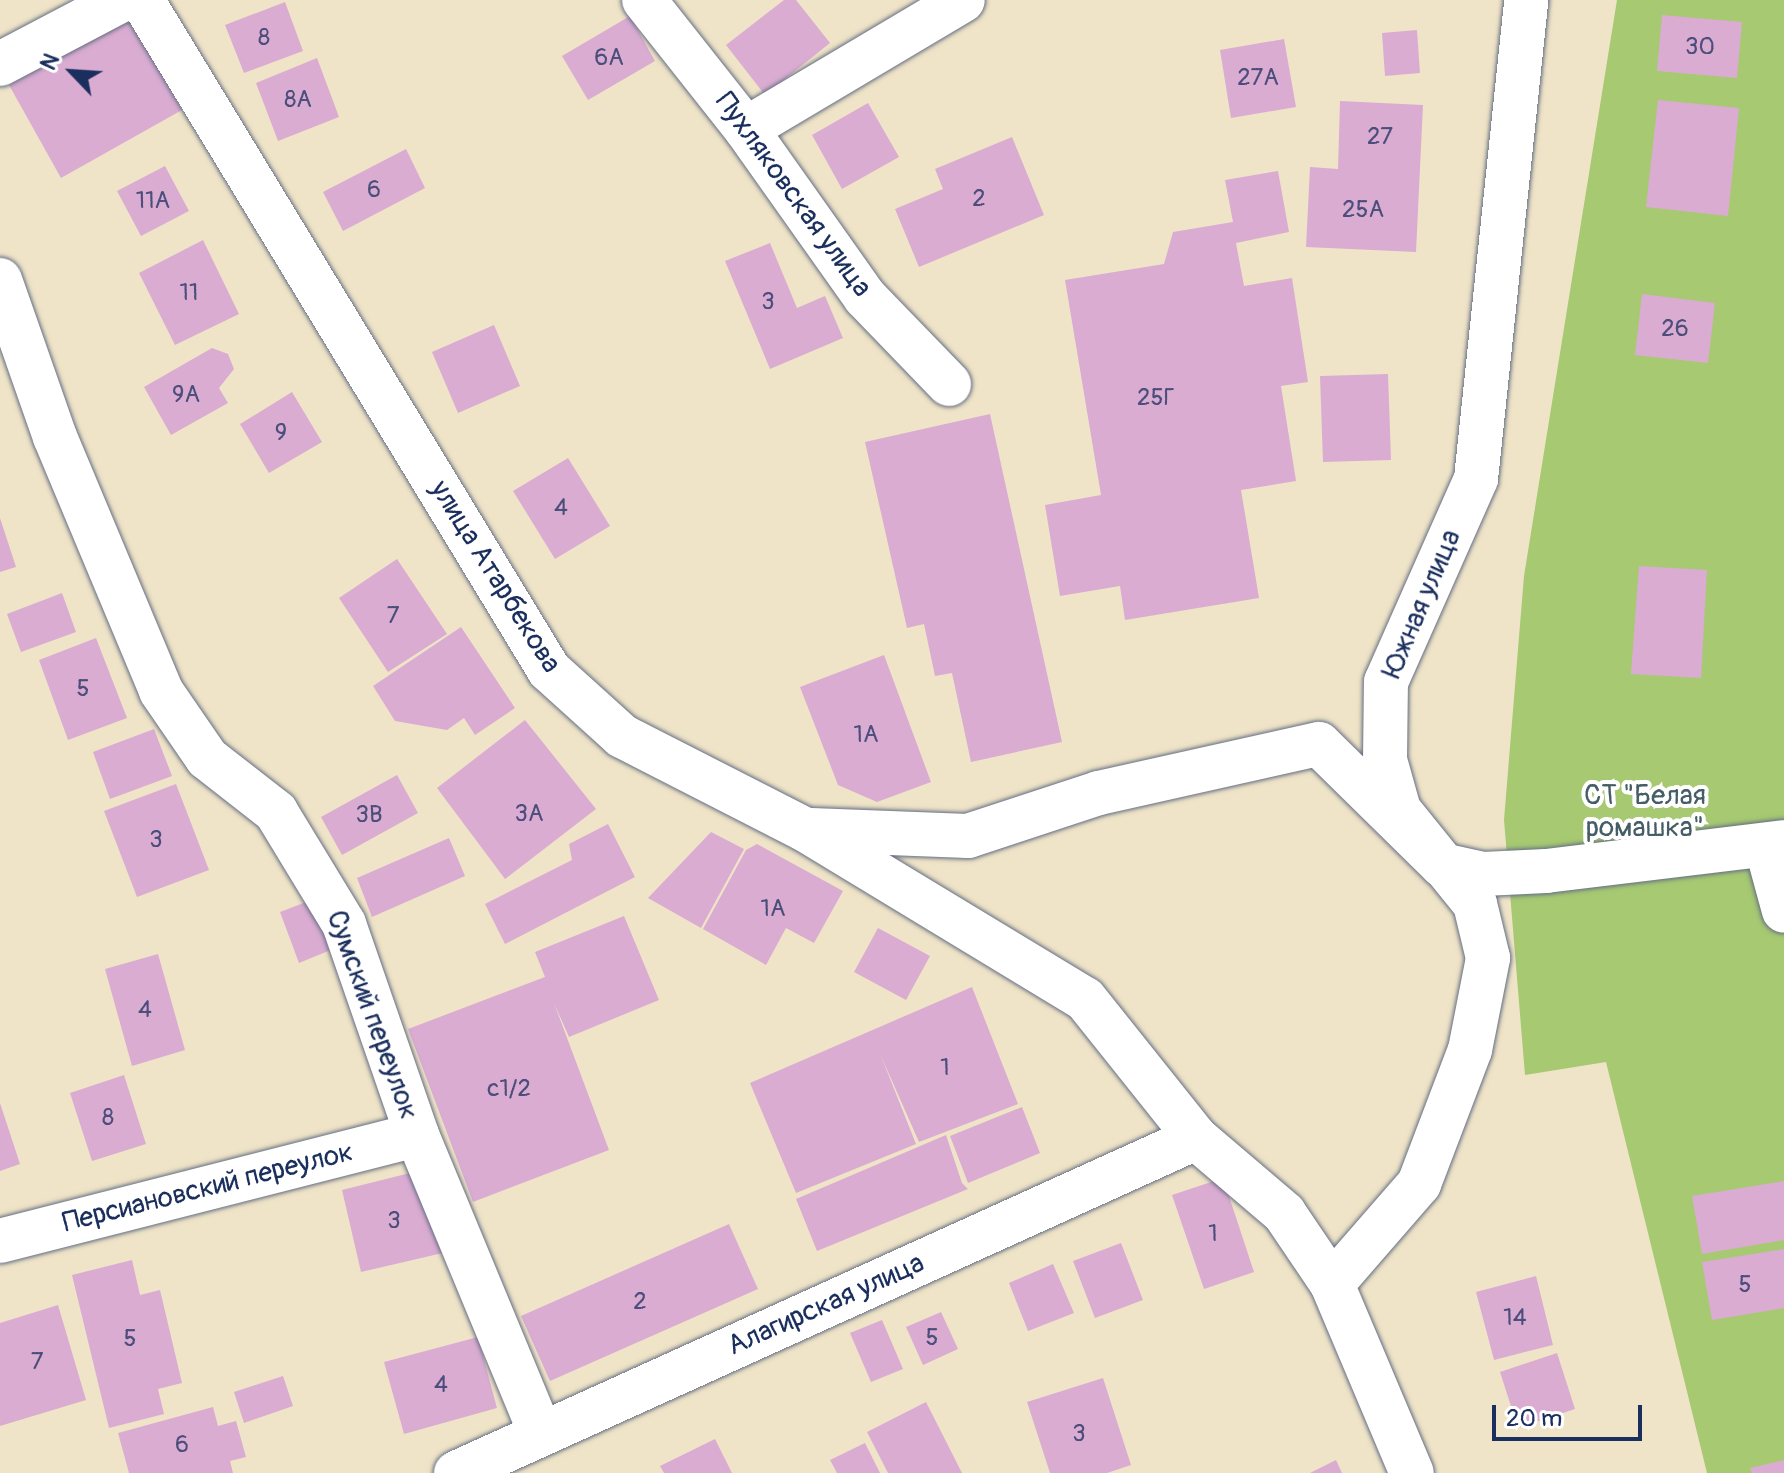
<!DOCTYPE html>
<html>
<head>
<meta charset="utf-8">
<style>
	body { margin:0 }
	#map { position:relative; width:1784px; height:1473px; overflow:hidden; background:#efe4c7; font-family:Pangolin,sans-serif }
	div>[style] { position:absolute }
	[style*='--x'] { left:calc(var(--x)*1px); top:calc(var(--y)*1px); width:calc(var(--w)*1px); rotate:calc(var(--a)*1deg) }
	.green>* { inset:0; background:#a6c972 }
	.building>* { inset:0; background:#daacd2 }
	.roads { filter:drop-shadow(0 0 2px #656e83) drop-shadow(0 0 2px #656e83) }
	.minor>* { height:44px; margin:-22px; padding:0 22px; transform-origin:22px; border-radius:22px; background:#fff }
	span { translate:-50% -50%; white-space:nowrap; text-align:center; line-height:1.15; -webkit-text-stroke:8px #fff; paint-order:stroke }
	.number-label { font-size:24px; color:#4b4e7b }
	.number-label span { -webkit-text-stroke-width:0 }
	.street-label { font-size:28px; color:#1b2f5e }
	.park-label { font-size:28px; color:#455d64 }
	.north { position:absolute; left:32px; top:32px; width:80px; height:80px; -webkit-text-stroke:6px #fff; paint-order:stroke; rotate:295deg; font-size:22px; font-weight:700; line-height:32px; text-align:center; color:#1b2f5e }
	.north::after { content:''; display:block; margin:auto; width:28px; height:36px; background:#1b2f5e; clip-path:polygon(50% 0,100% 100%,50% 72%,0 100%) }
	.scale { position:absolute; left:1492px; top:1405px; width:150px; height:36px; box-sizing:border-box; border:4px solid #1b2f5e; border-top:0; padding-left:10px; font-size:24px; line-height:28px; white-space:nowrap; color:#1b2f5e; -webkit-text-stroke:6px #fff; paint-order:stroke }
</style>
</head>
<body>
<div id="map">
	<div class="green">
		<i style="clip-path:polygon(1617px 0,1784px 0,1784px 1473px,1707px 1473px,1606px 1062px,1525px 1075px,1504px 820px,1524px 576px)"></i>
	</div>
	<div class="building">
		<i style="clip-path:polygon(784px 0,796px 0,830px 43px,765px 95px,726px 45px)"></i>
		<i style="clip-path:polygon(285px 2px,303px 51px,244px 73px,225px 25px)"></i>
		<i style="clip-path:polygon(1662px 15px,1742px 22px,1737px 78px,1657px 71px)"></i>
		<i style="clip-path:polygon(630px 16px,655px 61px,588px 100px,562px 56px)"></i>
		<i style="clip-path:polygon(130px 17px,182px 110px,61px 178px,9px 85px)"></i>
		<i style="clip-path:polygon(1417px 30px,1420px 73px,1385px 76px,1382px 33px)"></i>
		<i style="clip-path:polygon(1284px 39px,1296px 107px,1231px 118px,1220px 50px)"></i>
		<i style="clip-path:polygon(317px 58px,339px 117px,278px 141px,256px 83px)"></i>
		<i style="clip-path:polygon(1658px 100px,1739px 108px,1728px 216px,1646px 207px)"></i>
		<i style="clip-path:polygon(1340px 101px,1423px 105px,1416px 252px,1306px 247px,1310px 167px,1338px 169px)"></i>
		<i style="clip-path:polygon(868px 103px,899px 157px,842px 189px,812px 135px)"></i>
		<i style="clip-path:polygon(1012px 137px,1044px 215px,919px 267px,895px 209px,943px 189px,935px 169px)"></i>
		<i style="clip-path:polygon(406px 149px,425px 188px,343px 231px,323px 192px)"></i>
		<i style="clip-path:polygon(165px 166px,189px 211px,141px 236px,117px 191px)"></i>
		<i style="clip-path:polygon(1278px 171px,1289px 232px,1236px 243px,1244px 286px,1292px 278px,1308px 382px,1281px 386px,1296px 481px,1241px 490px,1259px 598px,1125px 620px,1120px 586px,1060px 596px,1045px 505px,1101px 495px,1065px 280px,1164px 264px,1173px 232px,1233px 222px,1225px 180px)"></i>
		<i style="clip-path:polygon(203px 240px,239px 314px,175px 345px,139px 273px)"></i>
		<i style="clip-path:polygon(770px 243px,797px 308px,825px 296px,843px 338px,770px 369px,725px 261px)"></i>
		<i style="clip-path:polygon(1642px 294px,1715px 303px,1708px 363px,1635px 355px)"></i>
		<i style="clip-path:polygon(494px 325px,520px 386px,458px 413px,432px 352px)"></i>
		<i style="clip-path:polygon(212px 348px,228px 354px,234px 369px,219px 388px,228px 403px,171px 435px,144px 387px)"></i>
		<i style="clip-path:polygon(1388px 374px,1391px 460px,1323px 462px,1320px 376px)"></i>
		<i style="clip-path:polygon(292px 392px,322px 442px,269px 473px,240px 424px)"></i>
		<i style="clip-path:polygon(990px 414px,1062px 742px,971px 762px,952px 673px,935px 676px,924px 624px,907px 628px,865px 442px)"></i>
		<i style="clip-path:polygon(568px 458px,610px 526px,555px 559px,513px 491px)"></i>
		<i style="clip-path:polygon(0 518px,16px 567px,0 572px)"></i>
		<i style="clip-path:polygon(397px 559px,447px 634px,388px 672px,339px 598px)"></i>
		<i style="clip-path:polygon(1639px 566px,1707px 570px,1701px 678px,1631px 674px)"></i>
		<i style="clip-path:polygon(62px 593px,76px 632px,21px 652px,7px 614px)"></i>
		<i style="clip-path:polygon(461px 627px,515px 708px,475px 735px,464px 718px,447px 730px,395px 721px,373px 686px)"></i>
		<i style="clip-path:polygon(96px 638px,127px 718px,68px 740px,39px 660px)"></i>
		<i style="clip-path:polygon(884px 655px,931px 782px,877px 802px,838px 785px,800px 687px)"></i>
		<i style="clip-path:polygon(525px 720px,596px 809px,505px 879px,437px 788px)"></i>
		<i style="clip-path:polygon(154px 729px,172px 776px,110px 799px,93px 752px)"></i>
		<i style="clip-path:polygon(397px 775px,418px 813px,342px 855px,321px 817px)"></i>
		<i style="clip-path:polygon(176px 784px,209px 870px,137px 897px,104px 811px)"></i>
		<i style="clip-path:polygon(608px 824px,635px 877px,505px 944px,485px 904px,572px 860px,569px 844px)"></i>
		<i style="clip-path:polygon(711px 832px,744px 849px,701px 928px,648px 898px)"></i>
		<i style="clip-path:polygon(449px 838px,465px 876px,372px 917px,357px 878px)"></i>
		<i style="clip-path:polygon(757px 844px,843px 891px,814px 943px,786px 928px,766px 965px,703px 929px,746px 850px)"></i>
		<i style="clip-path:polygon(314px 899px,333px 949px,299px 963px,280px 912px)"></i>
		<i style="clip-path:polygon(624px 916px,659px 1000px,569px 1037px,554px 1003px,609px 1150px,473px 1202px,408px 1029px,545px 977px,535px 952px)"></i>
		<i style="clip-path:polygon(878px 928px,930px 956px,906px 1000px,854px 972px)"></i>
		<i style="clip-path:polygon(158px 954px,185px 1050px,132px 1066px,105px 969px)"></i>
		<i style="clip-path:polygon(972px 987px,1018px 1104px,919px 1142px,881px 1056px,916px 1144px,796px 1193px,750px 1083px)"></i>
		<i style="clip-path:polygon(124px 1075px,146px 1144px,92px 1161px,70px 1093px)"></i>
		<i style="clip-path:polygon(0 1103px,20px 1164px,0 1171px)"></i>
		<i style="clip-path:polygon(1022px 1107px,1040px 1153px,968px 1183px,950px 1136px)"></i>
		<i style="clip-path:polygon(946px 1135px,962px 1183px,968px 1189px,817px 1251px,796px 1199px)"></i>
		<i style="clip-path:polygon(426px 1169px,447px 1252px,361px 1272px,342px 1190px)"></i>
		<i style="clip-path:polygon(1223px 1178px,1254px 1272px,1204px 1289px,1172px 1195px)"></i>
		<i style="clip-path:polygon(1784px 1181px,1784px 1240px,1702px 1254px,1692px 1196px)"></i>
		<i style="clip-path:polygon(729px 1224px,758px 1289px,550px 1381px,521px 1316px)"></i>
		<i style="clip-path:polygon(1121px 1243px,1143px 1300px,1095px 1318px,1073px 1261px)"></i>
		<i style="clip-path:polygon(1784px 1249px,1784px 1308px,1712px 1320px,1702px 1262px)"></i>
		<i style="clip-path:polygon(132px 1260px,140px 1295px,160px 1290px,182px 1383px,158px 1389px,164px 1414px,109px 1428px,72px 1275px)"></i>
		<i style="clip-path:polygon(1053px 1264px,1074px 1313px,1028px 1331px,1009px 1283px)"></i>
		<i style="clip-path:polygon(1536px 1276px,1553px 1345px,1494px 1360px,1476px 1292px)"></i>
		<i style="clip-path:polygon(58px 1305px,86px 1400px,0 1426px,0 1323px)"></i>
		<i style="clip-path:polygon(941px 1312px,958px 1349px,923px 1365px,906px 1327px)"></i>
		<i style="clip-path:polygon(882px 1320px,903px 1369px,871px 1382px,850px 1333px)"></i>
		<i style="clip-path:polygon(478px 1337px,497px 1408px,404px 1434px,384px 1362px)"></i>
		<i style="clip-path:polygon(1557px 1353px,1575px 1409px,1518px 1428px,1500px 1372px)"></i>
		<i style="clip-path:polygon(283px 1376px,293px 1406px,244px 1423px,234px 1392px)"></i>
		<i style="clip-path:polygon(1103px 1378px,1131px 1465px,1107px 1473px,1050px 1473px,1027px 1402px)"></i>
		<i style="clip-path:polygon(926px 1402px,962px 1473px,888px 1473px,867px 1432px)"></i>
		<i style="clip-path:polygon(213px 1407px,218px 1426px,236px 1421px,246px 1457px,230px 1461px,233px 1473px,129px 1473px,118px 1433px)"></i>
		<i style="clip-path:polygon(715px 1439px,732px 1473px,664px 1473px,660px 1466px)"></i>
		<i style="clip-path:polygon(865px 1443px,880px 1473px,837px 1473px,830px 1460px)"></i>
		<i style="clip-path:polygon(1336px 1460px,1342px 1473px,1310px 1473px)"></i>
		<i style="clip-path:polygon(1784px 1460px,1784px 1473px,1752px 1473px,1750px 1468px)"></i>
	</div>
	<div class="roads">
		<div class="minor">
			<i style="--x:142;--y:0;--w:784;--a:58.72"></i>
			<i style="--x:549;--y:670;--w:98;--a:42.1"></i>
			<i style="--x:622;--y:736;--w:204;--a:27.1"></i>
			<i style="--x:804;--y:829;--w:328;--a:31.2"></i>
			<i style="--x:1085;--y:999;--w:178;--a:51.4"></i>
			<i style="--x:1196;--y:1138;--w:116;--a:40.4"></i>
			<i style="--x:1284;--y:1213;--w:86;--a:55.9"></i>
			<i style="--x:1332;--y:1284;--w:205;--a:67.1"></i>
			<i style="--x:644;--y:0;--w:164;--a:51.7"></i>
			<i style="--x:746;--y:129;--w:206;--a:54.7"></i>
			<i style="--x:865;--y:297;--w:121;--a:46"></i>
			<i style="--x:0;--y:64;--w:138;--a:-27.7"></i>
			<i style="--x:746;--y:129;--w:252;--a:-30.7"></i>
			<i style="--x:0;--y:280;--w:166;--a:70.7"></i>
			<i style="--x:55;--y:437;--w:275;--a:67.3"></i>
			<i style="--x:161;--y:691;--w:81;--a:55.5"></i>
			<i style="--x:207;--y:758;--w:88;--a:38"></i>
			<i style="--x:276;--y:812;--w:131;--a:58.7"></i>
			<i style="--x:344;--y:924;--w:223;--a:70.9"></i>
			<i style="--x:417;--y:1135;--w:324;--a:67.5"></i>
			<i style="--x:811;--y:830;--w:157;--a:2.2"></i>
			<i style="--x:968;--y:836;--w:138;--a:-18.2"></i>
			<i style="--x:1099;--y:793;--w:225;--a:-12.6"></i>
			<i style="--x:1319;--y:744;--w:173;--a:44.5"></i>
			<i style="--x:1442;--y:865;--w:42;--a:12.4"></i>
			<i style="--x:1483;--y:874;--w:63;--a:-2.7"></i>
			<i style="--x:1546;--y:871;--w:240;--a:-6.9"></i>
			<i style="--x:1766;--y:845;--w:68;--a:74.7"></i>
			<i style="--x:0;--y:1241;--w:430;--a:-14.3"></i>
			<i style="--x:1332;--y:1284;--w:133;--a:-49"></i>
			<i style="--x:1419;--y:1184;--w:143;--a:-69.2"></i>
			<i style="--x:1470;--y:1050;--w:94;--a:-78.9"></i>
			<i style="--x:1488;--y:958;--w:56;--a:-103.5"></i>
			<i style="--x:1475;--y:904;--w:121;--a:-129"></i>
			<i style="--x:1399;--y:810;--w:52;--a:-105.6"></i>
			<i style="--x:1385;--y:760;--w:78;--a:-89.3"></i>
			<i style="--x:1386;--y:682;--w:222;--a:-66.1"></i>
			<i style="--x:1476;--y:479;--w:482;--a:-84"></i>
			<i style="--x:456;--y:1473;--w:812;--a:-24.36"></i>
		</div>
	</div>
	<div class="number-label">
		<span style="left:264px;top:38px">8</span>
		<span style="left:1700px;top:47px">30</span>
		<span style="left:609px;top:58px">6А</span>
		<span style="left:1258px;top:78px">27А</span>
		<span style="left:298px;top:100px">8А</span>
		<span style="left:1380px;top:137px">27</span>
		<span style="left:374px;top:190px">6</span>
		<span style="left:979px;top:199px">2</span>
		<span style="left:153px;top:201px">11А</span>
		<span style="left:1363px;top:210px">25А</span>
		<span style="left:189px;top:293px">11</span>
		<span style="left:768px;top:302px">3</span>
		<span style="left:1675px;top:329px">26</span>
		<span style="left:186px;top:395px">9А</span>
		<span style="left:1156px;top:398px">25Г</span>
		<span style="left:281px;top:433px">9</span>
		<span style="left:561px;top:508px">4</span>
		<span style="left:393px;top:616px">7</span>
		<span style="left:83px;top:689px">5</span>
		<span style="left:866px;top:735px">1А</span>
		<span style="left:529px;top:814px">3А</span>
		<span style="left:369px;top:815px">3В</span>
		<span style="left:156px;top:840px">3</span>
		<span style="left:773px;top:909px">1А</span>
		<span style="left:145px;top:1010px">4</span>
		<span style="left:945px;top:1068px">1</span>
		<span style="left:509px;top:1089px">с1/2</span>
		<span style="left:108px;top:1118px">8</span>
		<span style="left:394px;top:1221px">3</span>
		<span style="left:1213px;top:1234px">1</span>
		<span style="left:1745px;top:1285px">5</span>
		<span style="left:640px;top:1302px">2</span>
		<span style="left:1515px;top:1318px">14</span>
		<span style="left:932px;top:1338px">5</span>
		<span style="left:130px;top:1339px">5</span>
		<span style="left:37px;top:1362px">7</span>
		<span style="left:441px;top:1385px">4</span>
		<span style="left:1079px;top:1434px">3</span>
		<span style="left:182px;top:1445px">6</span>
	</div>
	<div class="street-label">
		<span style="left:793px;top:195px;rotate:54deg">Пухляковская улица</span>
		<span style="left:495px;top:577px;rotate:58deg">улица Атарбекова</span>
		<span style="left:1422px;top:604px;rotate:-67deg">Южная улица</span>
		<span style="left:372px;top:1015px;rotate:70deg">Сумский переулок</span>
		<span style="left:208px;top:1188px;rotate:-14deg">Персиановский переулок</span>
		<span style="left:826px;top:1305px;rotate:-24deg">Алагирская улица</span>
	</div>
	<div class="park-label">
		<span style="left:1645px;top:812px">СТ "Белая<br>ромашка"</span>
	</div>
	<div class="north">N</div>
	<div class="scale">20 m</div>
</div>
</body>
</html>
